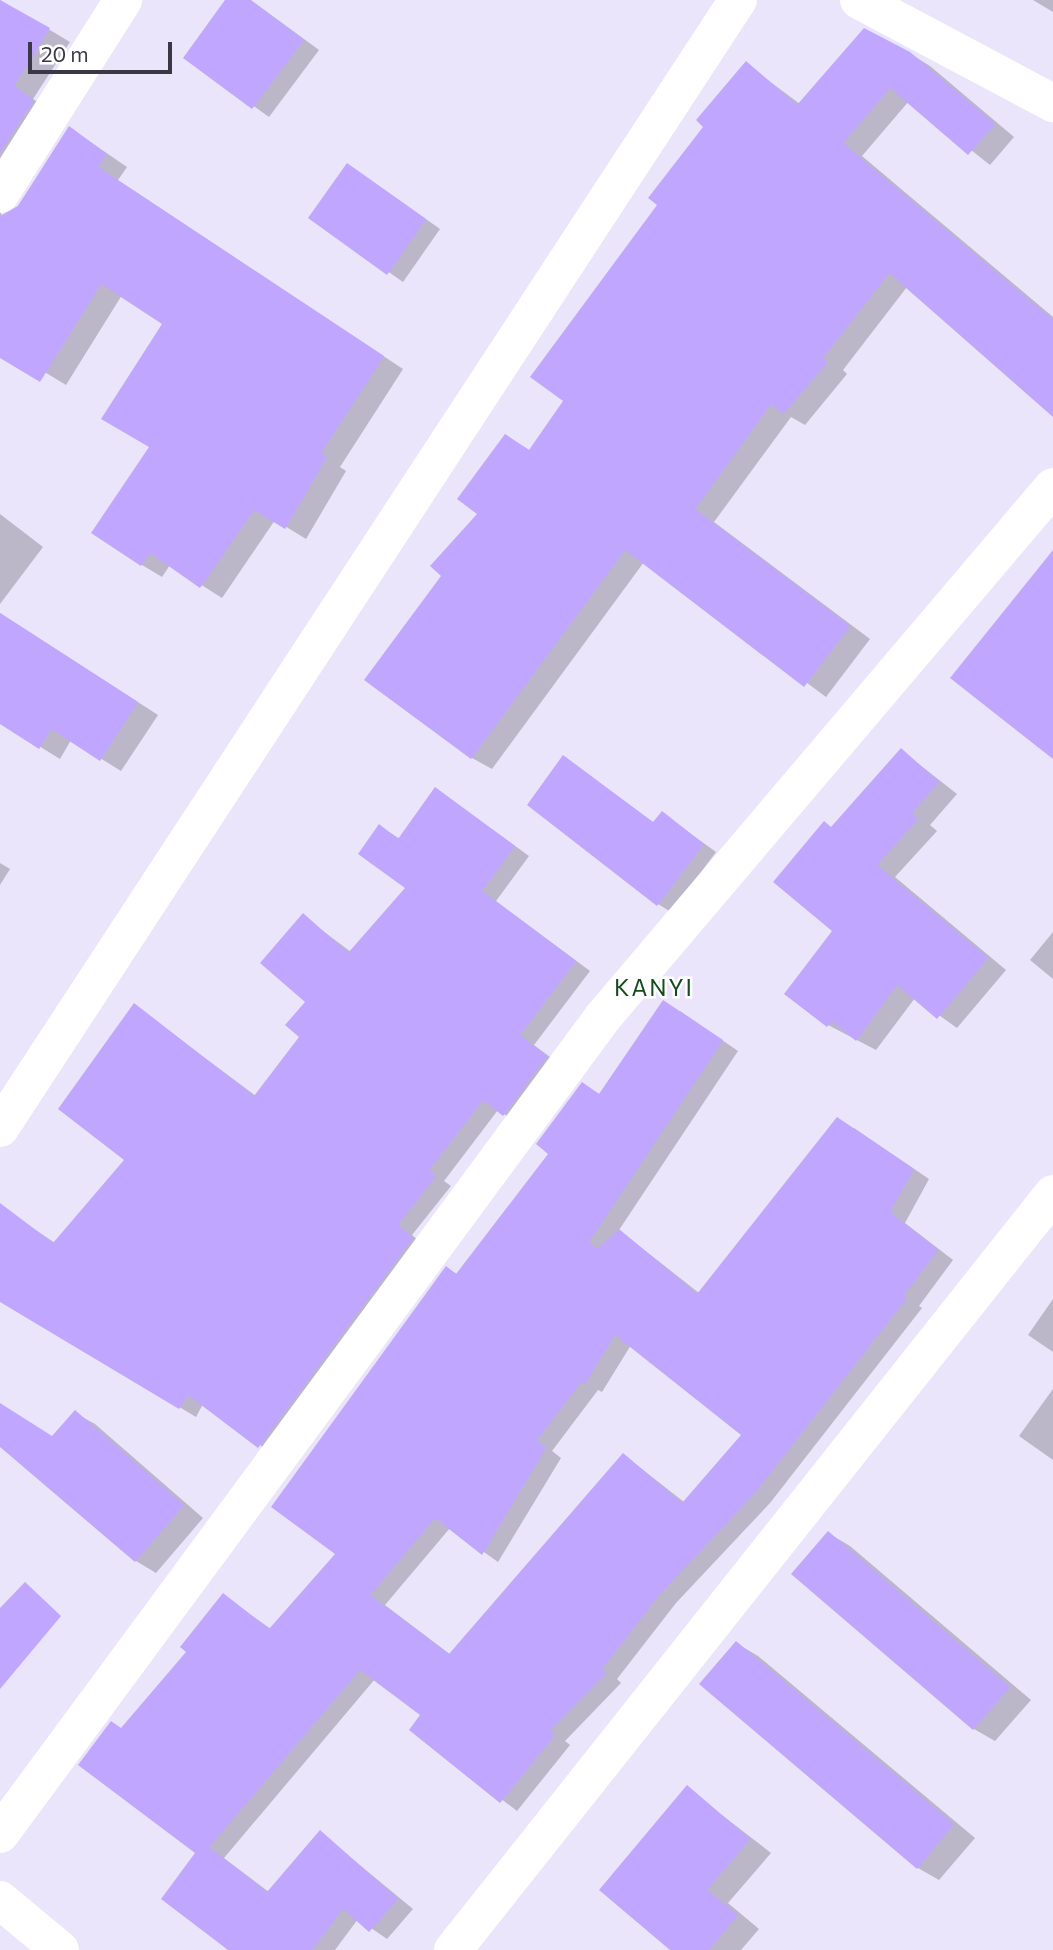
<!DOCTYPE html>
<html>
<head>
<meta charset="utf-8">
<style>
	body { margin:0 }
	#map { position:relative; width:1053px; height:1950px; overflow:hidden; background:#eae5fa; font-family:Commissioner,sans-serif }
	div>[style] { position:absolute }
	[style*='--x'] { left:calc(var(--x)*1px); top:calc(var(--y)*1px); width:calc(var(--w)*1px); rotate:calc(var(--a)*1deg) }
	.shadow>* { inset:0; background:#0003 }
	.building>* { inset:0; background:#c0a6fe }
	.minor>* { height:38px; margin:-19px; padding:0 19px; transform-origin:19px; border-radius:19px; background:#fff }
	span { translate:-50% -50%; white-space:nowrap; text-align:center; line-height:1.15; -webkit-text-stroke:5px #fff; paint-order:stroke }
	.quarter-label { font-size:23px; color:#134c19; letter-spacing:2px }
	.scale { position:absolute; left:28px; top:42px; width:144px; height:32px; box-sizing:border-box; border:4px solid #3b3845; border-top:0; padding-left:9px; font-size:21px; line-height:24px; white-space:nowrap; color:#3b3845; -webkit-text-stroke:5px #fff; paint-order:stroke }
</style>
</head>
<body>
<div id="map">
	<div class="shadow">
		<i style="clip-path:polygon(0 0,70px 42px,33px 99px,53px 113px,2px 194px,1px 217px,12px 215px,70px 128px,127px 167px,118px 180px,403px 369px,340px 467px,346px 471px,306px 539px,275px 520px,222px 598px,170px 565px,162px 577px,142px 565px,164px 323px,122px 295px,66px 385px,0 345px)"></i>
		<i style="clip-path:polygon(227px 0,251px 0,319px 50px,269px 117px,185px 57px)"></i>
		<i style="clip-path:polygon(1033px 0,1053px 0,1053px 12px)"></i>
		<i style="clip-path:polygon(909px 53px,930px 66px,1014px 137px,990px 165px,909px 101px,862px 156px,1053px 317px,1053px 414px,907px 287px,843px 370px,847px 374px,805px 425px,791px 417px,714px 522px,870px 639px,826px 697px,644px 562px,492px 769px,472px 758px,443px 576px,480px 513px,506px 436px,531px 451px,565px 401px,659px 205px,746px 64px,800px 104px)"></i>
		<i style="clip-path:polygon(362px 174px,440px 229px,403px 282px,310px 217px)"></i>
		<i style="clip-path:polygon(0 514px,43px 547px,0 604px)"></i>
		<i style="clip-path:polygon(0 613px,158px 715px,121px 771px,71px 740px,60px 759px,0 722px)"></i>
		<i style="clip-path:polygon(901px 750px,957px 794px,930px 825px,937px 831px,895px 877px,1006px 970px,957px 1028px,915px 998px,876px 1050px,828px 1025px,835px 931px,824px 823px,832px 828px)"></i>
		<i style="clip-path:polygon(563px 757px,654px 823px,662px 813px,716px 852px,671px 912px,658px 904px)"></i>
		<i style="clip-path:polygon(436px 789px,529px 856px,496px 901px,590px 971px,534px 1045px,562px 1066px,519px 1124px,498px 1110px,444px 1181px,451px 1186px,412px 1235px,427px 1248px,274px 1455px,203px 1404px,196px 1417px,0 1300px,0 1218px,6px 1210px,55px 1243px,127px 1160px,135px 1006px,256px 1096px,302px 1037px,308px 1002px,303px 916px,351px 952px,408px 888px,380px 826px,400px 839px)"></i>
		<i style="clip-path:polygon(0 863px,10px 869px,0 885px)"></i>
		<i style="clip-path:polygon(1053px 932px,1053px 979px,1030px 960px)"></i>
		<i style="clip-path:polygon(evenodd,680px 1011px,738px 1051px,619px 1230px,699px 1293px,854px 1128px,929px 1179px,905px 1223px,953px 1260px,919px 1306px,922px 1308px,770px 1503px,676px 1603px,617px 1679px,621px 1683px,565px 1741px,570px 1745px,517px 1811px,411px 1730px,423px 1715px,375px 1679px,224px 1858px,269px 1892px,321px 1833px,413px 1909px,387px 1939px,358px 1919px,335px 1950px,231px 1950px,198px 1853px,122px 1729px,188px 1651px,223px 1595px,271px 1629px,337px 1554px,447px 1268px,457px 1274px,550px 1154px,583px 1084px,601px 1095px,680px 1011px,631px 1345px,744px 1435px,684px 1502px,624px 1455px,451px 1655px,385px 1605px,450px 1528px,498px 1562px,561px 1458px,552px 1451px,598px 1390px,602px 1392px,631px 1345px)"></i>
		<i style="clip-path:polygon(1053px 1299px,1053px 1352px,1028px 1335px)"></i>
		<i style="clip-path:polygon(1053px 1389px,1053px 1460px,1019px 1436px)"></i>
		<i style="clip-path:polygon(75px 1413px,95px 1424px,203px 1518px,156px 1573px,136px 1561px,0 1445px,0 1416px,53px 1438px)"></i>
		<i style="clip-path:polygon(828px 1533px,850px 1546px,1031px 1700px,995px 1741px,974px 1729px)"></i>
		<i style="clip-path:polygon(736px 1643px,758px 1656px,975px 1838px,939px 1880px,918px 1868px)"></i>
		<i style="clip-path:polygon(687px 1788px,771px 1853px,728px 1903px,759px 1929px,741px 1950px,673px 1950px)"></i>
	</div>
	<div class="building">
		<i style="clip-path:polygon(0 0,50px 28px,14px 86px,34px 100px,0 153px)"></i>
		<i style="clip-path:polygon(225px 0,250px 0,304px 40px,252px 109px,183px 58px)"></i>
		<i style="clip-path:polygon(864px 28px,910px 52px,995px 124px,968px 155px,890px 88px,843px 143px,1053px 320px,1053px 417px,889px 273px,823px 358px,828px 362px,783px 414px,771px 404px,695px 509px,850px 626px,804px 687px,625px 550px,471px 759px,364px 680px,441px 576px,430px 566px,477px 514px,457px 499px,505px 434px,529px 450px,563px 401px,530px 377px,657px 205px,648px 198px,703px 127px,696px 120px,746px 61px,797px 105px)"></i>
		<i style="clip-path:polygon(69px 126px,107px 154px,98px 167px,384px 356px,321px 453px,327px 457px,285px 529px,254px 510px,200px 588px,150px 553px,141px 566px,91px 533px,149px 447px,101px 419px,162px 324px,101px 284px,40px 382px,0 358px,0 216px,18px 206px)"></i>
		<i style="clip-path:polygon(347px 163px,426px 219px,387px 275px,308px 218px)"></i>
		<i style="clip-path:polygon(1053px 550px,1053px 759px,950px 678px)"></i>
		<i style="clip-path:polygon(0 613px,138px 702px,100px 761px,51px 729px,39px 749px,0 724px)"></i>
		<i style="clip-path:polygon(901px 748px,939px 782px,912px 813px,918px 819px,877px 865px,988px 958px,937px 1019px,897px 985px,856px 1041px,832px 1021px,827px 1027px,784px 994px,832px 931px,773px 882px,824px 821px,831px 827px)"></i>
		<i style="clip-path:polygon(563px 755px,653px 822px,662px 811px,704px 844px,657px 906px,527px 805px)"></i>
		<i style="clip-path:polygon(435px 787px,515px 846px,482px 891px,576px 961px,520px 1035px,547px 1056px,503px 1116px,483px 1100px,429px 1170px,436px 1176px,398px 1225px,413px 1238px,258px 1448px,188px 1395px,179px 1409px,0 1302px,0 1203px,53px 1243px,124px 1160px,58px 1109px,134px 1003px,254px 1096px,299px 1037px,285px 1025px,305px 1002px,260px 963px,303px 913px,348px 953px,405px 888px,358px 854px,379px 824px,398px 839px)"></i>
		<i style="clip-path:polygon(evenodd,663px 1000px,723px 1040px,589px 1242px,597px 1249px,619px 1229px,697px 1294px,837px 1117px,914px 1169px,890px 1212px,938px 1250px,904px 1295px,907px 1298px,754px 1494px,660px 1594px,602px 1669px,606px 1673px,550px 1731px,555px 1735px,500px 1803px,409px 1730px,420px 1715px,360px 1670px,209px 1847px,267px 1892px,320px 1830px,398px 1899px,369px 1932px,343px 1909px,312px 1950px,228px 1950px,161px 1899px,195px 1853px,78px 1765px,111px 1721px,121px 1728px,186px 1652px,180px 1647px,223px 1593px,269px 1629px,335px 1554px,271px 1507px,446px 1266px,456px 1274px,548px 1154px,536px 1144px,582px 1082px,599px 1094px,663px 1000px,615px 1335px,741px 1435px,682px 1503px,623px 1453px,449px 1654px,370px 1595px,435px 1518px,482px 1555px,546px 1448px,537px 1440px,581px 1382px,585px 1384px,615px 1335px)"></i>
		<i style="clip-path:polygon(0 1403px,52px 1436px,75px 1410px,184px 1505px,135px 1562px,0 1447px)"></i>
		<i style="clip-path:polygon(828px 1531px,1010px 1687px,973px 1730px,791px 1574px)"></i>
		<i style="clip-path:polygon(25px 1582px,61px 1616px,0 1689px,0 1608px)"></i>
		<i style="clip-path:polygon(736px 1641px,954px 1824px,917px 1869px,699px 1684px)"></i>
		<i style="clip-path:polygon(687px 1785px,750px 1839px,707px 1890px,738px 1915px,709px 1950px,670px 1950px,599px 1890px)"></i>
	</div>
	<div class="minor">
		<i style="--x:859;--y:0;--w:220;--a:28"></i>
		<i style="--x:0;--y:194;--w:230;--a:-57.6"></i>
		<i style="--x:0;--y:1128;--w:1348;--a:-56.81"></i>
		<i style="--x:0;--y:1834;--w:1015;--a:-53.57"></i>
		<i style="--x:603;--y:1017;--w:695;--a:-49.67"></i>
		<i style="--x:0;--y:1900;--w:78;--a:39.8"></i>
		<i style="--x:453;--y:1950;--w:965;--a:-51.56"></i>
	</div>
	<div class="quarter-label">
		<span style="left:654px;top:987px">KANYI</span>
	</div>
	<div class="scale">20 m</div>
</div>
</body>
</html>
